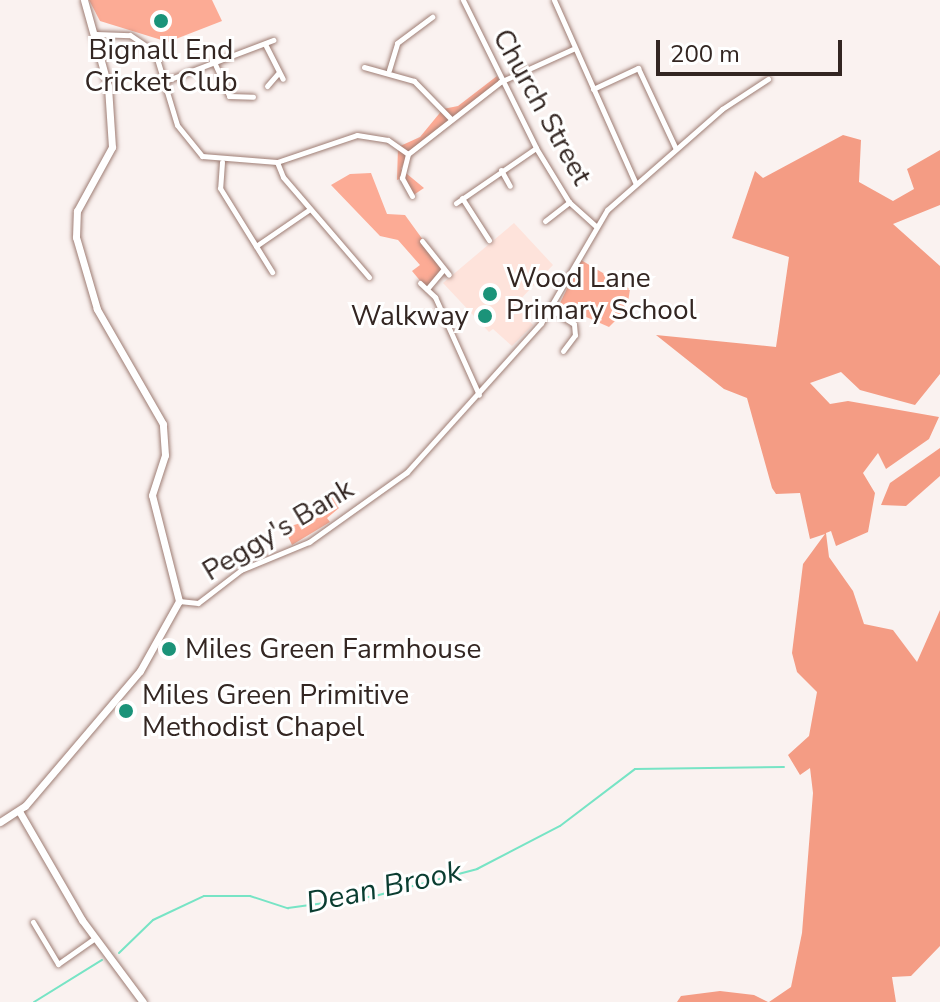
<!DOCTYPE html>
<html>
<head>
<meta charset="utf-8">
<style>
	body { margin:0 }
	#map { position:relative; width:940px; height:1002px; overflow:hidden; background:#faf2f0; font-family:"Nunito Sans",sans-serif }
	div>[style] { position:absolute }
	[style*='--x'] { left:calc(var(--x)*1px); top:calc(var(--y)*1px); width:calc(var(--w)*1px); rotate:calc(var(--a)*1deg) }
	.built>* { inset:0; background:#fee3db }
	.green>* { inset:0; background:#fcab95 }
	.forest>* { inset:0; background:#f49c84 }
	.stream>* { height:2px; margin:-1px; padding:0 1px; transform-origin:1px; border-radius:1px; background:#77e4c5 }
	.roads { filter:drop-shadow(0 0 2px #9e7d74) drop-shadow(0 0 2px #9e7d74) }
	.minor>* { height:5px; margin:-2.5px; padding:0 2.5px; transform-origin:2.5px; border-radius:2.5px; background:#fff }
	.tertiary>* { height:7px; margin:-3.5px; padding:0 3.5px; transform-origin:3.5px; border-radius:3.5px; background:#fff }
	.dots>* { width:22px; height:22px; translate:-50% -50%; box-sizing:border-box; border:4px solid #fff; border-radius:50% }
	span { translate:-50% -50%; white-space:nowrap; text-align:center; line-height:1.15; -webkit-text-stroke:6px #fff; paint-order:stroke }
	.poi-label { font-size:28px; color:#332622 }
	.left { translate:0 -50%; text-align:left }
	.right { translate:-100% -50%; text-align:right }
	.street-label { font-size:28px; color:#332622 }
	.water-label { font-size:30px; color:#0a3d31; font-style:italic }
	.scale { position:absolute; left:656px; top:40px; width:186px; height:36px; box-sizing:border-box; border:4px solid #332622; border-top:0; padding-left:10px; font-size:24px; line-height:28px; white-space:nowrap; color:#332622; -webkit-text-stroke:6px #fff; paint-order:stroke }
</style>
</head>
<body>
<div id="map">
	<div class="built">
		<i style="clip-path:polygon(514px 223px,553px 265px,515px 305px,533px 325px,512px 346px,493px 329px,489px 332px,443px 283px)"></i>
	</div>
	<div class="green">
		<i style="clip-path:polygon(89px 0,212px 0,222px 21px,168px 42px,100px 21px)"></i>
		<i style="clip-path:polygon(497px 76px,500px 82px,408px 154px,401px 169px,424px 188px,412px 196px,402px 178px,397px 180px,398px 147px,420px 137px,443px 109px,458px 106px)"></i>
		<i style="clip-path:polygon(371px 173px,387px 214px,405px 215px,444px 269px,427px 289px,412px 271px,420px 265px,398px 240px,380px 236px,331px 185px,350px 174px)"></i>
		<i style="clip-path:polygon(581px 260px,630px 289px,627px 309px,609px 327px,559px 305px)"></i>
		<i style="clip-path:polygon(333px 497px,339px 508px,327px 518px,330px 522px,292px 545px,284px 528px,324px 516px,320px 502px)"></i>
	</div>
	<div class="forest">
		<i style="clip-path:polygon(843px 135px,861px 140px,859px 182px,893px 201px,914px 189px,907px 169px,940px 150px,940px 205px,893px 224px,940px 266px,940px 374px,915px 405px,860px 390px,841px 372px,810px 383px,830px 404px,848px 401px,939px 417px,929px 439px,886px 469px,878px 453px,863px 473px,875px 493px,868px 532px,836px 546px,831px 531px,826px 533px,829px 557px,853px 591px,864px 624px,893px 630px,917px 662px,940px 610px,940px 946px,911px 976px,892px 977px,896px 1002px,769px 1002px,791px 987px,802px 933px,813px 793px,810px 768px,800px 775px,788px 755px,809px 736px,817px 692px,797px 672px,792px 653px,803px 564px,825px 534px,810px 539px,800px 493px,776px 494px,772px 488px,747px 398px,724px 389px,656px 335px,776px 347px,789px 257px,732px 238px,755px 171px,763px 178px)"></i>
		<i style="clip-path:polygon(940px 448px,940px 476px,906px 506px,881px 505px,890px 483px)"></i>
		<i style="clip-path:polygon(720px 991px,754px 995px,768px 1002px,677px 1002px,681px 996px)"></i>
	</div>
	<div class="stream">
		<i style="--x:119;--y:953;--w:47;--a:-44.1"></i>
		<i style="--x:153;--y:920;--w:56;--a:-25.2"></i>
		<i style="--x:204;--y:896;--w:46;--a:0"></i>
		<i style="--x:250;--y:896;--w:40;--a:18"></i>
		<i style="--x:288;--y:908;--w:88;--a:-7.9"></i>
		<i style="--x:375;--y:896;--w:106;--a:-14.8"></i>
		<i style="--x:477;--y:869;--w:93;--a:-27.4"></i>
		<i style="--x:560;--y:826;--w:94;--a:-37.2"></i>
		<i style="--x:635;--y:769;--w:149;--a:-0.8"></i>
		<i style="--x:34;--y:1002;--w:80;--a:-31.7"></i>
	</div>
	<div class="roads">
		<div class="minor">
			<i style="--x:463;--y:0;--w:165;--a:63.7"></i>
			<i style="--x:536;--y:148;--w:63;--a:58.6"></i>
			<i style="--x:569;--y:202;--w:36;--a:42"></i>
			<i style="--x:554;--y:0;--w:201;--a:66"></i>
			<i style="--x:96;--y:34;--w:34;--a:2"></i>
			<i style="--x:130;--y:35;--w:30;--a:34"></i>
			<i style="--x:155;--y:52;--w:76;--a:73.2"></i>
			<i style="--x:177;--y:125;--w:40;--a:51"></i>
			<i style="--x:202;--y:156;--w:75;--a:4.6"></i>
			<i style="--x:277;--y:162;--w:84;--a:-18.6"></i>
			<i style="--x:357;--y:135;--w:31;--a:9"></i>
			<i style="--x:388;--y:140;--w:24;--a:35"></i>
			<i style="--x:265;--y:44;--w:39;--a:63"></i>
			<i style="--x:215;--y:64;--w:35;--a:66"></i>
			<i style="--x:229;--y:96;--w:24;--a:2"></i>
			<i style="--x:364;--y:67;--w:52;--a:15.6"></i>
			<i style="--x:414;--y:81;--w:52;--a:45.8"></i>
			<i style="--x:389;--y:70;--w:28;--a:-73"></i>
			<i style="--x:397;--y:43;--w:44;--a:-36.6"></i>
			<i style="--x:165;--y:81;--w:116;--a:-20.8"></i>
			<i style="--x:267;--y:86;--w:18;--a:-49"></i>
			<i style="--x:593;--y:89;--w:50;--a:-25"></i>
			<i style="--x:638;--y:68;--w:89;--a:64.9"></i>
			<i style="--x:222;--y:162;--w:26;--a:94"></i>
			<i style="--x:220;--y:188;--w:99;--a:58.2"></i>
			<i style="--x:277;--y:162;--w:16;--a:68"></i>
			<i style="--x:283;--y:177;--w:132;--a:49.3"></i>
			<i style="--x:501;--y:170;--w:18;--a:61"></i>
			<i style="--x:412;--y:196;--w:21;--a:-119"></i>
			<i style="--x:402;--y:178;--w:25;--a:-76"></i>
			<i style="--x:408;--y:154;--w:117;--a:-38"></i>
			<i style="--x:500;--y:82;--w:80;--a:-24.3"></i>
			<i style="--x:462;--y:198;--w:50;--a:57.3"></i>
			<i style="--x:456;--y:203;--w:97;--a:-34.5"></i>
			<i style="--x:545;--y:221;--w:31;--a:-38"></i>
			<i style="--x:422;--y:241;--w:43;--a:51.5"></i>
			<i style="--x:256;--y:246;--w:65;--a:-34.4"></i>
			<i style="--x:420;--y:283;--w:21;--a:43"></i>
			<i style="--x:435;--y:297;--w:107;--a:65.8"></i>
			<i style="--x:427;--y:289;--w:26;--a:-50"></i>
			<i style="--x:550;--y:309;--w:28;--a:32"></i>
			<i style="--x:574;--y:324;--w:11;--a:85"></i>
			<i style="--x:575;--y:335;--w:20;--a:127"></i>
			<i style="--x:179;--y:601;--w:19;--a:6"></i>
			<i style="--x:198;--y:603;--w:54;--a:-37.5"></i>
			<i style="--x:241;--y:570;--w:74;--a:-22.4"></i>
			<i style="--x:309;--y:542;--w:120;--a:-35.5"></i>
			<i style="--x:407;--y:472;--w:200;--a:-48"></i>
			<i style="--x:541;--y:323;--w:131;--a:-59.7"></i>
			<i style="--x:607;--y:210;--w:153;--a:-41.3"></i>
			<i style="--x:722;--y:109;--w:55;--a:-33.1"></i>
			<i style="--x:33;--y:922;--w:49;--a:59.2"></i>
			<i style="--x:58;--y:964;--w:45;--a:-35.1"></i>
		</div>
		<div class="tertiary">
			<i style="--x:19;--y:811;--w:126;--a:60"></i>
			<i style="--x:82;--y:920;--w:102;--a:53.4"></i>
			<i style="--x:0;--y:822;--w:30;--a:-33"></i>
			<i style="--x:25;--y:806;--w:177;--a:-49.6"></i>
			<i style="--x:140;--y:671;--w:80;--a:-60.9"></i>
			<i style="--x:179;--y:601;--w:109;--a:-104.3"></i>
			<i style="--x:152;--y:495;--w:42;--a:-72"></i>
			<i style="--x:165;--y:455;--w:31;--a:-94"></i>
			<i style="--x:163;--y:424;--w:133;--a:-119.9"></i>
			<i style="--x:97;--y:309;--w:75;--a:-106.3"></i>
			<i style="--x:76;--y:237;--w:26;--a:-88"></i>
			<i style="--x:77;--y:211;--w:73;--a:-61.3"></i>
			<i style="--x:112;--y:147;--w:61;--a:-93.8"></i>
			<i style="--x:108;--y:86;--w:89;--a:-105.6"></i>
		</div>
	</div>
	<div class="dots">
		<i style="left:161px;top:21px;background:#1b9379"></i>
		<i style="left:490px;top:294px;background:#1b9379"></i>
		<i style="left:485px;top:316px;background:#1b9379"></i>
		<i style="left:169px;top:649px;background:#1b9379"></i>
		<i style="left:126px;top:711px;background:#1b9379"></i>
	</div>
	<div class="poi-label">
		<span style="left:161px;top:66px">Bignall End<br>Cricket Club</span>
		<span class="left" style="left:506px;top:294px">Wood Lane<br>Primary School</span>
		<span class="right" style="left:469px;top:316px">Walkway</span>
		<span class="left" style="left:185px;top:649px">Miles Green Farmhouse</span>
		<span class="left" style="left:142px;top:711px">Miles Green Primitive<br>Methodist Chapel</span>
	</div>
	<div class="street-label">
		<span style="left:542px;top:107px;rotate:61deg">Church Street</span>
		<span style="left:278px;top:530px;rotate:-31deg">Peggy's Bank</span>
	</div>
	<div class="water-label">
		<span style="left:384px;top:888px;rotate:-12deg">Dean Brook</span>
	</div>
	<div class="scale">200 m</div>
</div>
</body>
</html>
